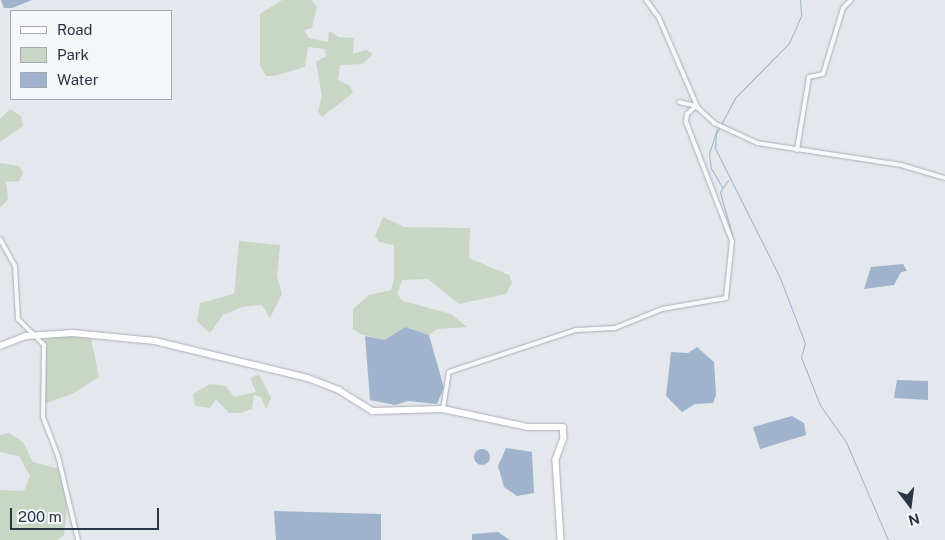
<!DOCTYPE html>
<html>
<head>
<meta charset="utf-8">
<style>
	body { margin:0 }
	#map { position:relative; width:945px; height:540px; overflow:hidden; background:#e4e7ec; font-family:"Public Sans",sans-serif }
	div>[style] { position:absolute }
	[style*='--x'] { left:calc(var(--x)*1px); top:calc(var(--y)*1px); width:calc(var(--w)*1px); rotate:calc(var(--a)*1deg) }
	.green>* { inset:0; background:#c9d6c5 }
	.water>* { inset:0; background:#9fb4cc }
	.round { border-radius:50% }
	.stream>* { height:1px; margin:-0.5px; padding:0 0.5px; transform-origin:0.5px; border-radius:0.5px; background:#9fb4cc }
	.roads { filter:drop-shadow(0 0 1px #a9aeb7) drop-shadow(0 0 1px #a9aeb7) }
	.street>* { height:4px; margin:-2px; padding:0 2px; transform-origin:2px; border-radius:2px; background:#f7f8fa }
	.secondary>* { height:5.5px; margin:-2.75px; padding:0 2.75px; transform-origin:2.75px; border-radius:2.75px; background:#fff }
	span { translate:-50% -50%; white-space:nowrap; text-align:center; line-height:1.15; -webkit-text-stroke:4.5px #f4f6f9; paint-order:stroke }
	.legend { position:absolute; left:10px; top:10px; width:162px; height:90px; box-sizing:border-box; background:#f4f6f9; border:1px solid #a4a8b1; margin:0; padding:6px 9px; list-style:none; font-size:15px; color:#2b3445 }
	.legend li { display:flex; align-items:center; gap:10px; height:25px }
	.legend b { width:25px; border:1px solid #a4a8b1 }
	.north { position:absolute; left:885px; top:480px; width:50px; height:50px; -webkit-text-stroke:4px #f4f6f9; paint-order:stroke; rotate:165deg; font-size:14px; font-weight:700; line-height:20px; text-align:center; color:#2b3445 }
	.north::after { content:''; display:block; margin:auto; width:18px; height:22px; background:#2b3445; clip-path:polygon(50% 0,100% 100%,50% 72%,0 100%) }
	.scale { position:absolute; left:10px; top:508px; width:149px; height:22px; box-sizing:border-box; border:2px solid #2b3445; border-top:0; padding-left:6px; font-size:15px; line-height:18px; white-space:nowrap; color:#2b3445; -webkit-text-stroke:4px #f4f6f9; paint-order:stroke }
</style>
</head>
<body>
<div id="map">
	<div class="green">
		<i style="clip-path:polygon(282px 0,311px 0,317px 6px,312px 28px,304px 30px,309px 38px,328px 42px,329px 31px,339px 37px,354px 38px,353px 54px,366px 50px,373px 54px,362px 64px,340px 65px,338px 80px,350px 86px,353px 93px,322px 117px,318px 111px,322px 96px,316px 62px,326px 56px,325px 49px,308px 47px,305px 67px,274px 76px,266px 76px,260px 66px,260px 14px)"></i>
		<i style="clip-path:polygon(10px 109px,21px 116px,23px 126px,0 142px,0 119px)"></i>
		<i style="clip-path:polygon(0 163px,19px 166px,23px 173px,19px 181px,6px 182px,8px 199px,0 208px)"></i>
		<i style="clip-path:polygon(383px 217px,404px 227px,470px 228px,469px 258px,509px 275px,512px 283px,506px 294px,459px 304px,428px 279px,402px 280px,397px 294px,403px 301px,451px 314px,467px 327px,437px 329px,429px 335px,405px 327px,385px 340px,360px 334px,353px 329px,353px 309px,369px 295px,391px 290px,394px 279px,394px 245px,379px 242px,375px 236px)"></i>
		<i style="clip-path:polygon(239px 241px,280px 245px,277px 276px,282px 294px,270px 318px,262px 305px,242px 307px,223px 315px,210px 333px,197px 321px,200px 303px,234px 294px)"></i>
		<i style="clip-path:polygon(55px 336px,91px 338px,99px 377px,72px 394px,44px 404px,45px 340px)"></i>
		<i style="clip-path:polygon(259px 374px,271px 398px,266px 409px,261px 397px,254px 395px,252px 409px,240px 413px,229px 413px,216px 399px,210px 408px,195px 406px,193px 394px,210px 384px,226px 386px,234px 397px,256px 392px,250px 378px)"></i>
		<i style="clip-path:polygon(9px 433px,23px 442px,33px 462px,60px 469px,67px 507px,64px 535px,57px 540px,0 540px,0 490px,24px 491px,30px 476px,19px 456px,0 452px,0 435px)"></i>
	</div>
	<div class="water">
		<i style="clip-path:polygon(1px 0,32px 0,12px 8px,4px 8px)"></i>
		<i style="clip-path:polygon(903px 264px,907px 271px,901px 272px,894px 285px,864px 289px,871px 267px)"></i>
		<i style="clip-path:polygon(405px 327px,429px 335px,444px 388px,437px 404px,408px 401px,395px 405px,370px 400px,365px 336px,385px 340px)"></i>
		<i style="clip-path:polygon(697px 347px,714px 362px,716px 395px,713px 403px,695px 404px,682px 412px,666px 396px,671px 352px,688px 353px)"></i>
		<i style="clip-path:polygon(897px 380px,928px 381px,928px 400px,894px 398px)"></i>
		<i style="clip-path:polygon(792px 416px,804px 423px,806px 435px,760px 449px,753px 427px)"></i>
		<i style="clip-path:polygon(506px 448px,532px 452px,534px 493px,517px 496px,504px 487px,498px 466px)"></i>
		<i class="round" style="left:474px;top:449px;width:16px;height:16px"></i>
		<i style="clip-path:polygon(274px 511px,381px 514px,381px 540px,276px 540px)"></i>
		<i style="clip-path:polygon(498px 532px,510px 540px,472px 540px,472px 534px)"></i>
	</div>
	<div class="stream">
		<i style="--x:800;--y:0;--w:16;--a:86"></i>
		<i style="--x:801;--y:16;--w:30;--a:114"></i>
		<i style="--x:789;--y:43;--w:77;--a:134.5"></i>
		<i style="--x:735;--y:98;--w:41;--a:117.8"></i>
		<i style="--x:716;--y:134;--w:14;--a:94"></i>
		<i style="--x:715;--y:148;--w:145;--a:63.4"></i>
		<i style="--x:780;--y:278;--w:70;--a:69"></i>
		<i style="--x:805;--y:343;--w:15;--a:106"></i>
		<i style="--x:801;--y:357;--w:52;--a:68.4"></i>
		<i style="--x:820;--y:405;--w:45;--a:54.9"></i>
		<i style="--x:846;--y:442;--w:107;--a:66.8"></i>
		<i style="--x:717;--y:129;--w:26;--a:108"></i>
		<i style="--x:709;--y:154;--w:14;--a:82"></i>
		<i style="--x:711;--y:168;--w:22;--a:60"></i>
		<i style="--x:728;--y:180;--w:14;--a:124"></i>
		<i style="--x:720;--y:192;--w:45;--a:74.4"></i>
	</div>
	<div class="roads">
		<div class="street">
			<i style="--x:646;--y:0;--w:22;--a:54"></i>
			<i style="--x:659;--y:18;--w:98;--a:66.6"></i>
			<i style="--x:679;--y:102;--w:17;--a:13"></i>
			<i style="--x:696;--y:106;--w:25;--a:43"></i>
			<i style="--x:714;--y:123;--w:47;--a:24.9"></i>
			<i style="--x:757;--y:143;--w:146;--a:8.7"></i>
			<i style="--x:901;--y:165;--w:46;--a:16.5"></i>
			<i style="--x:797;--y:150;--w:74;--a:-80.7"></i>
			<i style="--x:809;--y:77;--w:14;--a:-12"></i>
			<i style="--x:823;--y:74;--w:69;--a:-73.1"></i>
			<i style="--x:843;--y:8;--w:11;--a:-45"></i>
			<i style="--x:0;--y:239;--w:31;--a:61"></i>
			<i style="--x:15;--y:266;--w:53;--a:86.8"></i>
			<i style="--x:18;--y:319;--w:37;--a:45"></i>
			<i style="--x:44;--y:345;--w:72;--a:90.8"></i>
			<i style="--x:43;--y:417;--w:42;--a:69"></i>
			<i style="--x:58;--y:456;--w:86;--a:76.6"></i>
			<i style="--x:443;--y:409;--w:37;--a:-81"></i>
			<i style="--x:449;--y:372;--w:134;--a:-18.3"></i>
			<i style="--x:576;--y:330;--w:39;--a:-3"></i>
			<i style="--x:615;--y:328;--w:51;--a:-22"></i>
			<i style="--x:662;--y:309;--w:65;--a:-9.8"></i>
			<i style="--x:726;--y:298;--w:57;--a:-84"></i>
			<i style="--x:732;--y:241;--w:128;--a:-111.1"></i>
			<i style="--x:686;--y:122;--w:8;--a:-83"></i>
			<i style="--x:687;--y:114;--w:12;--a:-42"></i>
		</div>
		<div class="secondary">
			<i style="--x:0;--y:346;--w:28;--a:-21"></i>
			<i style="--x:26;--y:336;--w:47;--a:-3.7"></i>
			<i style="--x:73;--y:333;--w:82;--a:5.6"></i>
			<i style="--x:155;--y:341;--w:157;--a:13.6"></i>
			<i style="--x:308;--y:378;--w:33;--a:21"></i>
			<i style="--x:339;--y:390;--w:40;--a:32"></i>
			<i style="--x:373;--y:411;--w:70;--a:-1.6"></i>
			<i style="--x:443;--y:409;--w:87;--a:12"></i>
			<i style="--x:528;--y:427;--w:35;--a:0"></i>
			<i style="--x:563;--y:427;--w:11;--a:85"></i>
			<i style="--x:564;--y:438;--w:23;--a:110"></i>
			<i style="--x:556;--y:460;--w:80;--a:86.4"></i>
		</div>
	</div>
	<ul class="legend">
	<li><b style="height:6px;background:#fff"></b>Road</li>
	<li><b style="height:14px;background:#c9d6c5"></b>Park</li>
	<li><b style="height:14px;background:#9fb4cc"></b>Water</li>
	</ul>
	<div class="north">N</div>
	<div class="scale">200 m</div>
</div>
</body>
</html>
